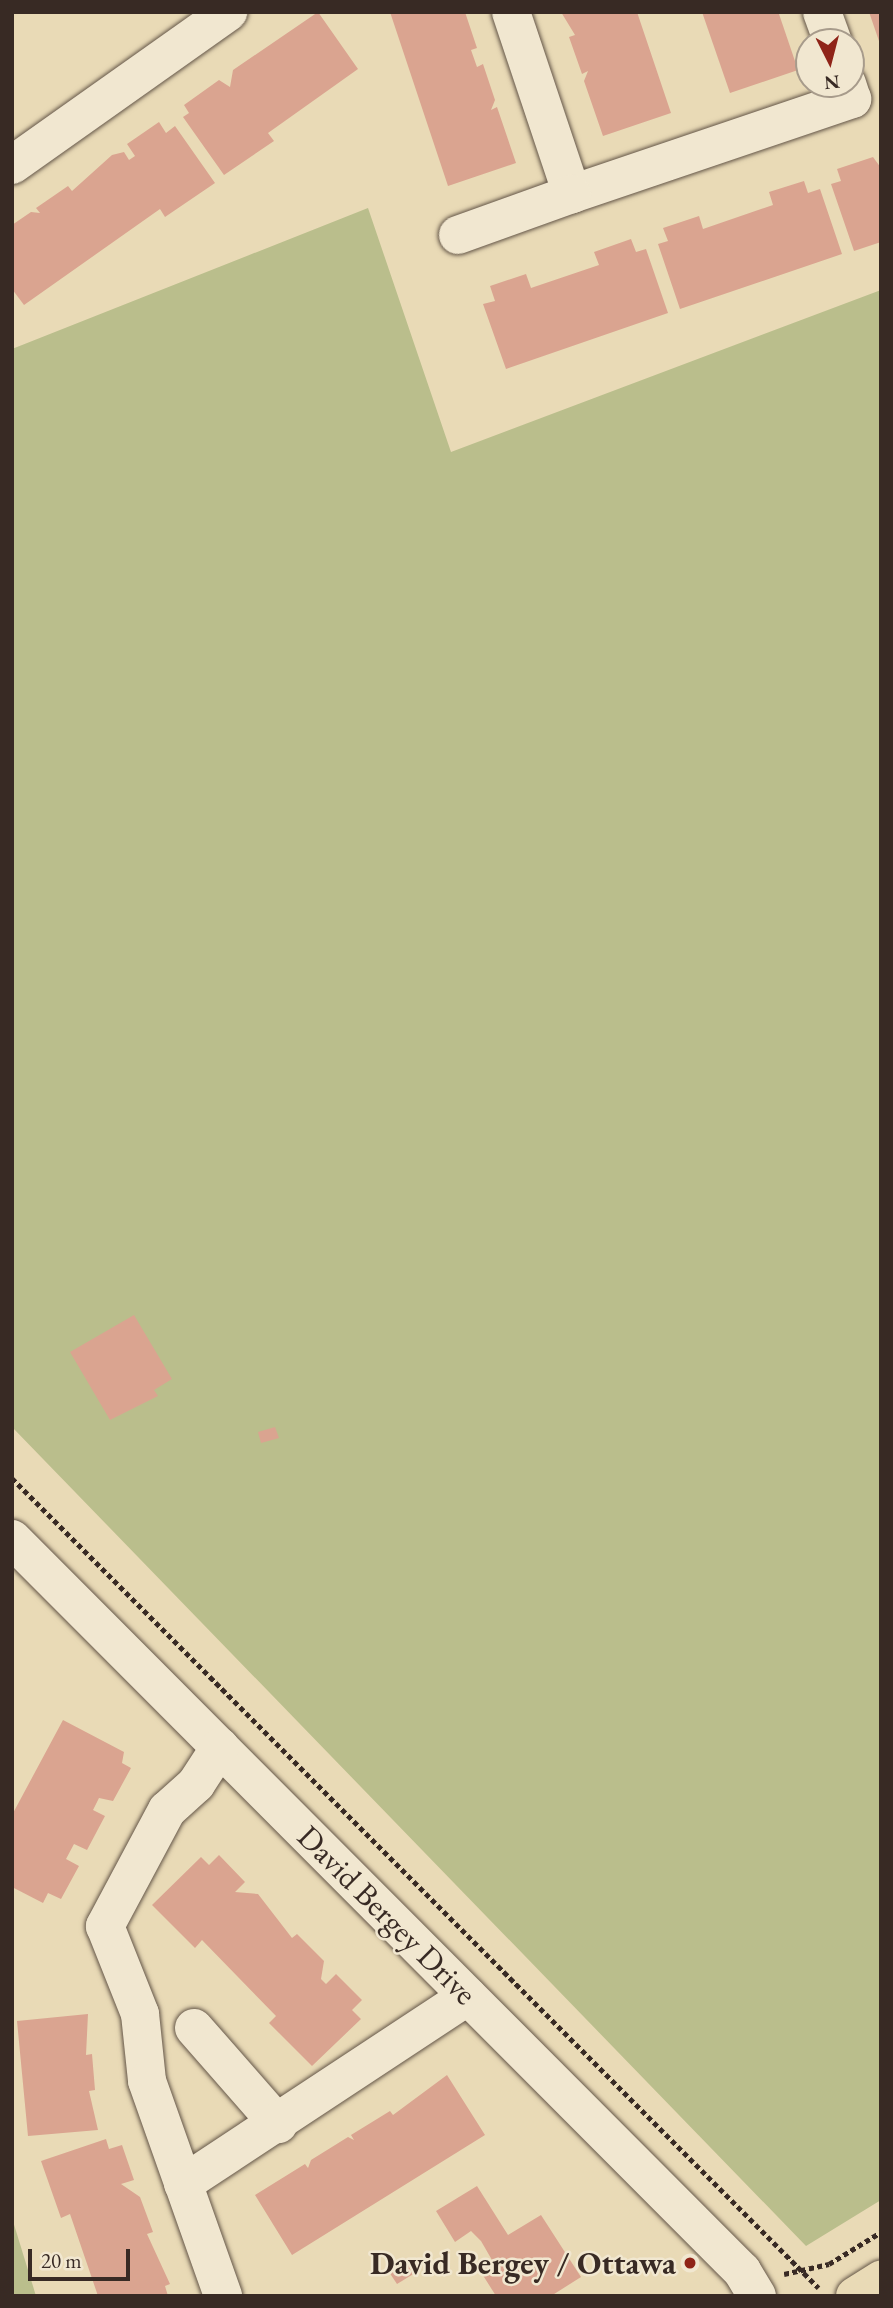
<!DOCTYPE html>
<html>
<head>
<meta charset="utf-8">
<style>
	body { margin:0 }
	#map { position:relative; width:893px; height:2308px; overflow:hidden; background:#e9dab6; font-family:"EB Garamond",serif }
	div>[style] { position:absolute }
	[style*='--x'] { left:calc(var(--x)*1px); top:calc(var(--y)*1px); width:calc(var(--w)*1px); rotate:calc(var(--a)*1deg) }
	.green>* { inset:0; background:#babe8c }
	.building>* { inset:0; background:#daa490 }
	.path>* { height:4.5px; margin-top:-2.25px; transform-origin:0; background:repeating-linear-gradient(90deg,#382a24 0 5px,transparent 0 8.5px) }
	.roads { filter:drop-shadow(0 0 2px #645648) drop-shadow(0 0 2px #645648) }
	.minor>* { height:38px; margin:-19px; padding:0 19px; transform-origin:19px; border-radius:19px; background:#f1e7d0 }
	.major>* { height:38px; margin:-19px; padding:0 19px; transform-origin:19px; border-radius:19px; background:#e9dab6 }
	.dots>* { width:19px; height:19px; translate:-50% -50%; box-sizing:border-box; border:4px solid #f1e7d0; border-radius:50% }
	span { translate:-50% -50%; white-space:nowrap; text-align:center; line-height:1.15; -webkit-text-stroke:5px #f1e7d0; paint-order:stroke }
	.street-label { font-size:32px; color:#382a24 }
	.poi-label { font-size:32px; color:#382a24; font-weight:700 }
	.right { translate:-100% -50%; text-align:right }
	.frame { position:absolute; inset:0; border:14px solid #382a24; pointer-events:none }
	.north { position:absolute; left:795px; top:28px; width:70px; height:70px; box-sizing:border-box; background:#f1e7d0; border:2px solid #a79b8b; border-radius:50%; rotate:174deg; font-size:19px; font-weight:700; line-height:28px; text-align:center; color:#382a24 }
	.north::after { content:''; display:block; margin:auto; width:24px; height:32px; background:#8f2418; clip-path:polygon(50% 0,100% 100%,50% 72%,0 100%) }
	.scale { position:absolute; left:28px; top:2249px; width:102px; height:32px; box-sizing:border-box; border:4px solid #382a24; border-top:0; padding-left:9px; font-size:21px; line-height:24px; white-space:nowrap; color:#382a24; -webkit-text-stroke:5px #f1e7d0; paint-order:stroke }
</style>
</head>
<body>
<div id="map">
	<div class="green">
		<i style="clip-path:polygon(368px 208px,451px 452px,881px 290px,881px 2200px,806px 2246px,12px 1427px,12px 349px)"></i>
		<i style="clip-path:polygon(12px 2218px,36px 2296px,12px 2296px)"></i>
	</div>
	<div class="building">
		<i style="clip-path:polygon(318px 12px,358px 69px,268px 133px,274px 141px,224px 175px,183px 117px,189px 113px,184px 105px,219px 80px,230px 87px,233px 70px)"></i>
		<i style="clip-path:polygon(390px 12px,465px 12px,477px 48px,471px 50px,477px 67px,483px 64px,495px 100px,491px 110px,497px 107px,516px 163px,448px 186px)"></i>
		<i style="clip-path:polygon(561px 12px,637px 12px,671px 113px,603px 136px,584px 81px,588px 71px,582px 74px,569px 37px,575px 35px)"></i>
		<i style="clip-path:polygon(702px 12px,779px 14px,798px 70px,730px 93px)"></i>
		<i style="clip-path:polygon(869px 12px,881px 12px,881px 41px,879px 41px)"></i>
		<i style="clip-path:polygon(159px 122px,166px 133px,175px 126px,215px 183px,165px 217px,160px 209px,24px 305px,12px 289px,12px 225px,31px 212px,40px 213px,36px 208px,68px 186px,72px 191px,112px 155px,124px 152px,129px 160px,135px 156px,127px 144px)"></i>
		<i style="clip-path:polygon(873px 157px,881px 168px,881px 242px,854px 251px,831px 184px,841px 181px,837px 169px)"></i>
		<i style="clip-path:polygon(804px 181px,808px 193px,820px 189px,842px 254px,680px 309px,658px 244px,668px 241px,663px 228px,699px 216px,703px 229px,773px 205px,769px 192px)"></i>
		<i style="clip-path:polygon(631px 239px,636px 252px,646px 249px,668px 313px,506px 369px,483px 304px,495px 301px,490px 286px,526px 274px,531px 288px,599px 265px,594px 252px)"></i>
		<i style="clip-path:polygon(134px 1315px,172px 1379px,154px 1390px,158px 1396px,110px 1420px,70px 1352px)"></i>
		<i style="clip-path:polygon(275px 1427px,279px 1438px,261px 1443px,258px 1432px)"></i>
		<i style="clip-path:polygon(63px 1720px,124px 1752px,122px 1763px,131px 1768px,113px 1801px,99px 1798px,93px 1810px,105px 1816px,87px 1850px,74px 1844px,66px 1859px,79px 1866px,61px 1899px,48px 1893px,43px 1903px,12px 1887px,12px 1815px)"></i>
		<i style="clip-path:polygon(219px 1855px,245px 1882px,235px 1892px,258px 1894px,292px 1938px,297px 1934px,324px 1961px,321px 1979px,326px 1984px,336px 1974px,362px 2000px,352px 2010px,361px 2019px,312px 2066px,269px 2023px,276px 2016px,202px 1940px,195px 1948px,152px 1905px,201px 1857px,209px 1865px)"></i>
		<i style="clip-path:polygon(88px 2014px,86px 2055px,92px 2054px,95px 2090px,89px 2091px,98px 2130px,28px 2136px,17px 2021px)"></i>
		<i style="clip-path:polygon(447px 2075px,485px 2135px,292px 2255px,255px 2195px,305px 2164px,308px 2168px,311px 2160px,348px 2137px,354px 2140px,351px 2135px,390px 2111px,393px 2115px)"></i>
		<i style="clip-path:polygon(106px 2139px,109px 2149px,122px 2145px,134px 2180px,121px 2184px,140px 2197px,153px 2232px,147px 2234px,170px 2284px,165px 2286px,168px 2296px,98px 2296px,70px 2214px,61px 2218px,41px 2161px)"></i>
		<i style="clip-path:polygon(477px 2186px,508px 2235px,541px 2215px,581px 2277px,551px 2296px,496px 2296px,479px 2269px,492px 2260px,481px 2241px,471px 2231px,455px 2242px,436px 2211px)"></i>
		<i style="clip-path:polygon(405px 2258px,415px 2273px,397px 2284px,387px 2269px)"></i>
	</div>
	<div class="path">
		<i style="--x:12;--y:1478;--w:1143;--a:45.11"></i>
		<i style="--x:784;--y:2274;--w:46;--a:-12.5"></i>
		<i style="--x:829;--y:2264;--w:61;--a:-31.6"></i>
	</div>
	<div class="roads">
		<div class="minor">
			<i style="--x:511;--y:12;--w:192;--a:71.5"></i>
			<i style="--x:572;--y:194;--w:296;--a:-18.7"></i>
			<i style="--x:852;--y:99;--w:16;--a:-108"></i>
			<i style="--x:822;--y:12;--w:32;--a:70"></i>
			<i style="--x:12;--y:165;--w:265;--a:-35.3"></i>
			<i style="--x:458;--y:235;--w:121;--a:-19.8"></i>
			<i style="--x:12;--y:1539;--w:1034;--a:45.08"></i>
			<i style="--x:742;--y:2271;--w:29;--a:59"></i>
			<i style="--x:220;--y:1747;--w:44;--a:123"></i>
			<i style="--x:196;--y:1784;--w:39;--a:138"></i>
			<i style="--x:167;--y:1810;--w:132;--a:118.1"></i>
			<i style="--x:105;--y:1926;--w:95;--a:68.3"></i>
			<i style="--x:140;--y:2014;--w:67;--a:84"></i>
			<i style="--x:147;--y:2081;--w:228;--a:70.5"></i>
			<i style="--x:194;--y:2028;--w:128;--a:48.8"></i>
			<i style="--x:183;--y:2184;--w:341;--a:-33.4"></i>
		</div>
		<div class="major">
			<i style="--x:855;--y:2296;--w:31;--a:-32"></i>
		</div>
	</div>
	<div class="dots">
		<i style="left:690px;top:2263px;background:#8f2418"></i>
	</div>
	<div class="street-label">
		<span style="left:387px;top:1915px;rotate:45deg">David Bergey Drive</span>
	</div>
	<div class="poi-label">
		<span class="right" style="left:676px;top:2263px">David Bergey / Ottawa</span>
	</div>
	<div class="frame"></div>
	<div class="north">N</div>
	<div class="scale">20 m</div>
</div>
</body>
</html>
